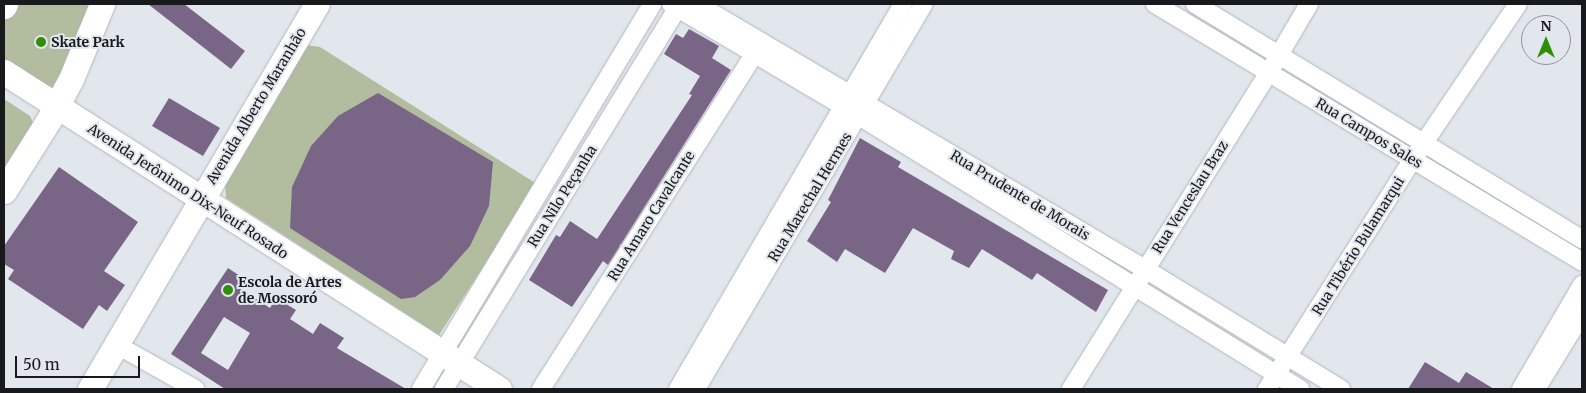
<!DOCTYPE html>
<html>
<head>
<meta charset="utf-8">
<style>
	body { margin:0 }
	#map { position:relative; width:1586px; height:393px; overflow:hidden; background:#e2e7ee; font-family:Merriweather,serif }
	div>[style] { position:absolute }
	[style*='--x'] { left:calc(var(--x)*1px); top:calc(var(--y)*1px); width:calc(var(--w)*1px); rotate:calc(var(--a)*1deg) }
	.green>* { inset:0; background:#b2bc9e }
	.building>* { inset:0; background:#796585 }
	.roads { filter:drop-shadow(0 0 1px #b1b6bc) drop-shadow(0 0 1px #b1b6bc) }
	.street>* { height:18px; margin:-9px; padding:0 9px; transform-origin:9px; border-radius:9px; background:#fff }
	.secondary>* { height:25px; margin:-12.5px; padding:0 12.5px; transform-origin:12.5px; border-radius:12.5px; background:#fff }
	.dots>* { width:14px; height:14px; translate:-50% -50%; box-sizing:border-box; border:2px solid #e2e7ee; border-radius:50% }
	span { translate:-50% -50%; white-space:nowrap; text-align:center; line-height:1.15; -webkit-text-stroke:4px #e2e7ee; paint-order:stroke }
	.poi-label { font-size:14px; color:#18191c; font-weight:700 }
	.left { translate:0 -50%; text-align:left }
	.street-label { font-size:14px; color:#18191c }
	.frame { position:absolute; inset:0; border:5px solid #18191c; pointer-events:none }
	.north { position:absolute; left:1521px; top:15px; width:50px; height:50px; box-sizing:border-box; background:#e2e7ee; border:1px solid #91959a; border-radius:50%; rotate:0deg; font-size:14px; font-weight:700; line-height:20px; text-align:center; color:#18191c }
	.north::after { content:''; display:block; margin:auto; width:18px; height:22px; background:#2f8f06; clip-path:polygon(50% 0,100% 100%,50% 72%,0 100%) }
	.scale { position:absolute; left:15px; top:356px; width:125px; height:22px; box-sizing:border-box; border:2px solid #18191c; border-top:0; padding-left:6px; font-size:15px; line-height:18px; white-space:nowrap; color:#18191c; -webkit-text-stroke:4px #e2e7ee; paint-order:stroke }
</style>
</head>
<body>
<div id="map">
	<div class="green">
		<i style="clip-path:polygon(15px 4px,94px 4px,56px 93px,4px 66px,4px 17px)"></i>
		<i style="clip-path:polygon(306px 45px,320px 47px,537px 184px,439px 335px,226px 198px,225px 182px)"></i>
		<i style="clip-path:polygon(4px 99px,30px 116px,34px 125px,4px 175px)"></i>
	</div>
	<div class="building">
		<i style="clip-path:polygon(148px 4px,184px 4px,245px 51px,231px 69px)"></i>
		<i style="clip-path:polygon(689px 29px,719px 46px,712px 58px,731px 70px,608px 265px,603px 261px,572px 307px,529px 280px,556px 235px,560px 237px,570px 221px,597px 239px,692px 95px,689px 94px,700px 76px,664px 54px,676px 34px,683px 38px)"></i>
		<i style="clip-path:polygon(378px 93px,493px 162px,489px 206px,470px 246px,440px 280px,415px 297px,401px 299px,290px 228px,292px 187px,311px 146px,338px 116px)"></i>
		<i style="clip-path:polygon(169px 98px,220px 128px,203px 156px,152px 126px)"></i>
		<i style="clip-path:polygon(860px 138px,901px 162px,898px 167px,1108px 290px,1096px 312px,1037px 273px,1032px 280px,982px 249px,969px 268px,951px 259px,954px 251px,913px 228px,885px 273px,845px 249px,837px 262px,807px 241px,831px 202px,828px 200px)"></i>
		<i style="clip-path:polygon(59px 167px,138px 222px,104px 271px,125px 285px,107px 311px,99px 305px,83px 329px,8px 279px,14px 270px,4px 264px,4px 246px)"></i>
		<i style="clip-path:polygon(evenodd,228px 268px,243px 278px,237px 287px,270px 308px,276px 298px,296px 310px,290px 319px,313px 334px,320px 323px,344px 338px,337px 348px,406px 389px,225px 389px,171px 354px,228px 268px,224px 317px,250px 333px,228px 370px,201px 353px,224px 317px)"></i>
		<i style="clip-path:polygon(1425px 362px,1459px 383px,1466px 372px,1494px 389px,1408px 389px)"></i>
	</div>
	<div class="roads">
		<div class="street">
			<i style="--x:671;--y:4;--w:206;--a:30.7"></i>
			<i style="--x:848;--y:109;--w:532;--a:31.78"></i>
			<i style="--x:697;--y:4;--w:521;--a:30.61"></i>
			<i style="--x:1145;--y:269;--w:230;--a:31.5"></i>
			<i style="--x:1155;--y:4;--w:499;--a:31.1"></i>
			<i style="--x:1195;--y:4;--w:453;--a:31.3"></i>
			<i style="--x:117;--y:345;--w:90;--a:29.4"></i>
			<i style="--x:421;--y:389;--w:449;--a:-59"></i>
			<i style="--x:444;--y:389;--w:452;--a:-58.5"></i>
			<i style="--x:541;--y:389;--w:409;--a:-57.5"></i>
			<i style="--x:678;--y:389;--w:446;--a:-59.7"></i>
			<i style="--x:696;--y:389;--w:447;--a:-59.4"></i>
			<i style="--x:1071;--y:389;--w:374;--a:-58"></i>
			<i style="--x:1269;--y:72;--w:79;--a:-59.5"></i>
			<i style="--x:1267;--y:389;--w:272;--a:-57.6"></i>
			<i style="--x:1413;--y:159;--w:187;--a:-55.9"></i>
			<i style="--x:1521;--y:389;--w:121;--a:-59.6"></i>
			<i style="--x:1536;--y:389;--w:88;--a:-58.5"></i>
		</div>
		<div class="secondary">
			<i style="--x:4;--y:6;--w:2;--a:-63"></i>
			<i style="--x:4;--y:72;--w:588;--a:32.64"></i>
			<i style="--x:4;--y:191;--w:86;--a:-57.8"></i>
			<i style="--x:50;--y:118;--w:44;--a:-61.7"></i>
			<i style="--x:71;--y:79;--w:81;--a:-67.5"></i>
			<i style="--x:90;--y:389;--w:447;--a:-59.5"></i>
		</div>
	</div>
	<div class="dots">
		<i style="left:41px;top:42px;background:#2f8f06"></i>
		<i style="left:228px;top:290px;background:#2f8f06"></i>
	</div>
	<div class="poi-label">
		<span class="left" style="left:51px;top:42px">Skate Park</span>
		<span class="left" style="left:238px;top:290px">Escola de Artes<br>de Mossoró</span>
	</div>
	<div class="street-label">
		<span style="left:256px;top:106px;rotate:-59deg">Avenida Alberto Maranhão</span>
		<span style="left:1369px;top:133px;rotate:31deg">Rua Campos Sales</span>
		<span style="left:188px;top:191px;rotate:33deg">Avenida Jerônimo Dix-Neuf Rosado</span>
		<span style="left:1020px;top:195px;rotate:31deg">Rua Prudente de Morais</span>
		<span style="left:562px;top:196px;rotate:-58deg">Rua Nilo Peçanha</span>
		<span style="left:810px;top:197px;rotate:-59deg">Rua Marechal Hermes</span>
		<span style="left:1190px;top:197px;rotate:-58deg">Rua Venceslau Braz</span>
		<span style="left:651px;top:216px;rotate:-58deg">Rua Amaro Cavalcante</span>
		<span style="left:1358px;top:246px;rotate:-58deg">Rua Tibério Bulamarqui</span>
	</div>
	<div class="frame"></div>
	<div class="north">N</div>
	<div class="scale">50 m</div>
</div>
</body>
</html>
